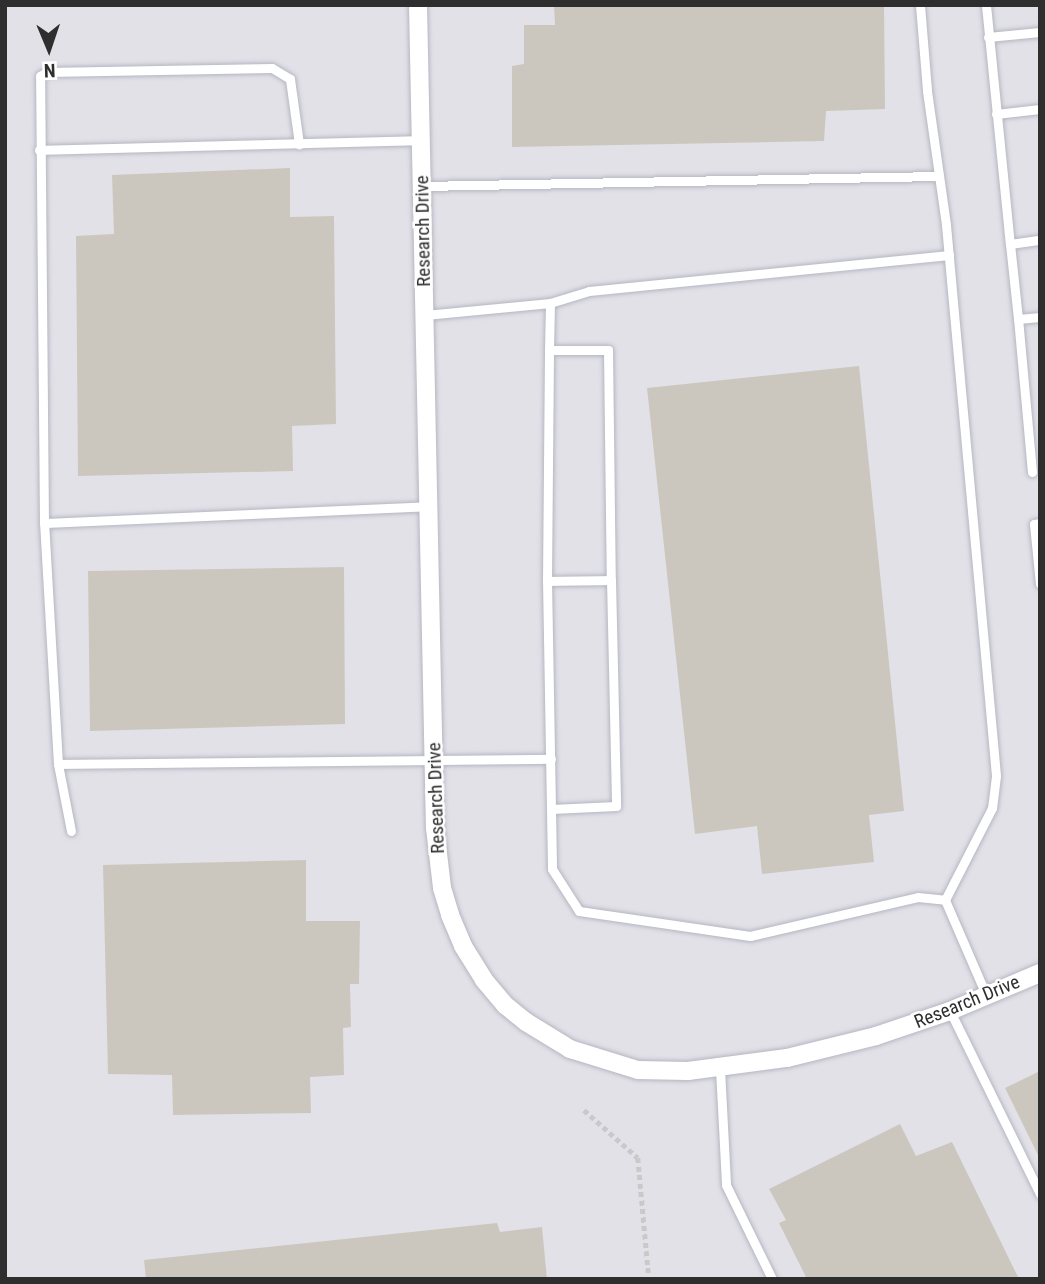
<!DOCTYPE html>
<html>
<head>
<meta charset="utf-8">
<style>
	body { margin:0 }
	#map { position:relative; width:1045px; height:1284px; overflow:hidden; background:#efe9e1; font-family:"Roboto Condensed",sans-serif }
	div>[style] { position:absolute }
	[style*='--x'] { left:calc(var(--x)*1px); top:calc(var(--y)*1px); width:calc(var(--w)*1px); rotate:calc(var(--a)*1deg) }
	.industrial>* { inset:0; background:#e3e1e8 }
	.building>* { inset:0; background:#cbc7bf }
	.path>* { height:4.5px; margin-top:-2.25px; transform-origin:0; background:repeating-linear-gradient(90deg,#c9c9c9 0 5px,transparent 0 8.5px) }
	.roads { filter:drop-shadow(0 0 2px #b4b7c1) drop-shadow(0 0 2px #b4b7c1) }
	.lane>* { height:9px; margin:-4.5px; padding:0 4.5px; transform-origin:4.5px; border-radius:4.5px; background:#fff }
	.street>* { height:18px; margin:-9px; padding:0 9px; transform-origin:9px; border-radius:9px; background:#fff }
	span { translate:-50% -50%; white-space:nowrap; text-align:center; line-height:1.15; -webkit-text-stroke:5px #fff; paint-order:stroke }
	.street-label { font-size:19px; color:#2e2e2e }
	.frame { position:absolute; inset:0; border:7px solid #2e2e2e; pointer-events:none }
	.north { position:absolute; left:14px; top:14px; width:70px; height:70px; -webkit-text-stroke:5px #fff; paint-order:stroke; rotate:178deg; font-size:19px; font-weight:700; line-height:28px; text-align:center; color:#2e2e2e }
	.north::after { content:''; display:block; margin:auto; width:24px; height:32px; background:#2e2e2e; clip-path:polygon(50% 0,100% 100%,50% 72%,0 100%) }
</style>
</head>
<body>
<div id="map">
	<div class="industrial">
		<i style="clip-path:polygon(5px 5px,1040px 5px,1040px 1279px,7px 1279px)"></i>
	</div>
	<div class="building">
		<i style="clip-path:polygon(554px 5px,884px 5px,885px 109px,826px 111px,824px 141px,512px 147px,512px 66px,524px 64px,524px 25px,555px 25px)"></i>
		<i style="clip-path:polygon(290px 168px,290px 217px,334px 216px,336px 424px,292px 426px,293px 471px,78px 476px,76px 236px,114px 234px,112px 175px)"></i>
		<i style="clip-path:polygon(859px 366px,904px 811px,869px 815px,874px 862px,762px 874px,757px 826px,695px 834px,647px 388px)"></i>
		<i style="clip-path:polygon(344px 567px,345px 724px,90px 731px,88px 571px)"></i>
		<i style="clip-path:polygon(306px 860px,306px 921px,360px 921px,359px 984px,350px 984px,351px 1027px,343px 1028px,344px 1075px,310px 1077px,311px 1113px,173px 1115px,172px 1075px,108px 1074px,103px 865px)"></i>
		<i style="clip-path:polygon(1040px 1071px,1040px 1159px,1005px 1088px)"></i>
		<i style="clip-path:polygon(900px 1124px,916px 1156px,952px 1142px,1019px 1279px,807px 1279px,779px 1223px,786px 1220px,769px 1189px)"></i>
		<i style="clip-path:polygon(497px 1223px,500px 1232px,542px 1227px,547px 1279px,146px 1279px,144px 1260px)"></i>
	</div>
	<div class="path">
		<i style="--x:584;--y:1110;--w:72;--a:41.6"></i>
		<i style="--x:638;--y:1158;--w:121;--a:84.8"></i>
	</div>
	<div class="roads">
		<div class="lane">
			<i style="--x:920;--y:5;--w:86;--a:85.3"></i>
			<i style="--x:927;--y:91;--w:135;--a:81.9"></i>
			<i style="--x:946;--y:225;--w:553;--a:84.81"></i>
			<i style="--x:996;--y:776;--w:32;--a:97"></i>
			<i style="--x:992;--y:808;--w:103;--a:117.1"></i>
			<i style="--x:945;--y:900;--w:106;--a:66.6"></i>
			<i style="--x:986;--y:5;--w:240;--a:84.3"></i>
			<i style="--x:1010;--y:244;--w:30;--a:-8"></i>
			<i style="--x:988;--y:37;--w:52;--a:-5.5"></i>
			<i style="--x:996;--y:114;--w:44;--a:-6.5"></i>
			<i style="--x:39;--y:150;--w:382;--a:-1.5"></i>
			<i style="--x:422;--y:186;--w:517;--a:-1.11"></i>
			<i style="--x:1010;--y:244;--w:75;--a:83.9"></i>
			<i style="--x:550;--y:303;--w:41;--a:-17.1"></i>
			<i style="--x:589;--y:291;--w:362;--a:-5.7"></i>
			<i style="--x:425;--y:315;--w:126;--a:-5.5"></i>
			<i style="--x:550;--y:303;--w:47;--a:91.2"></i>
			<i style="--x:549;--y:350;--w:59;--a:0"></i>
			<i style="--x:608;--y:350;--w:230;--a:89.3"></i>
			<i style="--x:1032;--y:472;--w:154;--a:-95.2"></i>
			<i style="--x:1018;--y:319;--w:22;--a:-5"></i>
			<i style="--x:44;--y:523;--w:385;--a:-2.5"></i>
			<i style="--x:1040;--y:523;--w:6;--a:171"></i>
			<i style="--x:1034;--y:524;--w:60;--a:84.3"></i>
			<i style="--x:547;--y:581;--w:231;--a:-89.5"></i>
			<i style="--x:58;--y:764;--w:493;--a:-0.6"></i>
			<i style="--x:551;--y:809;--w:228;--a:-91"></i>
			<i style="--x:547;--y:581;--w:64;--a:-0.9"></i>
			<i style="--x:611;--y:580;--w:226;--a:88.7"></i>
			<i style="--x:616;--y:806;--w:65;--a:177.4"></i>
			<i style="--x:551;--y:809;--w:60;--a:89"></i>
			<i style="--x:552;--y:869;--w:50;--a:57.3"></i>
			<i style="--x:579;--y:911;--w:173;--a:8.3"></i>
			<i style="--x:750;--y:936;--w:172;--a:-13.1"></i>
			<i style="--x:918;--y:897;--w:27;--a:6"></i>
			<i style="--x:71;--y:831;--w:68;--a:-101"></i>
			<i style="--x:58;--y:764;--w:241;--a:-93.3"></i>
			<i style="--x:44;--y:523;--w:447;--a:-90.5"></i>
			<i style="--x:40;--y:76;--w:8;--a:-30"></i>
			<i style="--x:47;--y:72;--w:225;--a:-1"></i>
			<i style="--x:272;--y:68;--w:21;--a:31"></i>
			<i style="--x:290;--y:79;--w:66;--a:82.1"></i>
			<i style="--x:950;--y:1011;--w:204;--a:63.8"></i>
			<i style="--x:720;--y:1069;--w:116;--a:87"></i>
			<i style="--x:726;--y:1185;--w:105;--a:63.9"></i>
		</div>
		<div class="street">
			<i style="--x:418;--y:5;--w:823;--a:88.82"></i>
			<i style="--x:435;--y:828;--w:60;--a:83.3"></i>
			<i style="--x:442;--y:888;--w:28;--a:73"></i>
			<i style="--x:450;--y:915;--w:34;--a:67"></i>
			<i style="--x:463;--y:946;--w:40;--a:58"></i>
			<i style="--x:484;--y:980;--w:33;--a:50"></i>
			<i style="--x:505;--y:1005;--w:27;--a:39"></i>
			<i style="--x:526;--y:1022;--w:52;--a:31.5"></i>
			<i style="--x:570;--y:1049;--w:71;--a:17.2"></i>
			<i style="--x:638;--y:1070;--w:50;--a:1.1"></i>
			<i style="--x:688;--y:1071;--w:100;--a:-7.5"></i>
			<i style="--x:787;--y:1058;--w:92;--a:-13.9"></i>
			<i style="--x:876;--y:1036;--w:78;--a:-18.7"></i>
			<i style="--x:950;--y:1011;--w:98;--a:-22.9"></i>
		</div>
	</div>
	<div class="street-label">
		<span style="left:423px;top:231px;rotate:-91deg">Research Drive</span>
		<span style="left:436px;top:798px;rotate:-92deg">Research Drive</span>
		<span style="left:967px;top:1002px;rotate:-22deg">Research Drive</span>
	</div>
	<div class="frame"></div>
	<div class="north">N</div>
</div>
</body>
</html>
